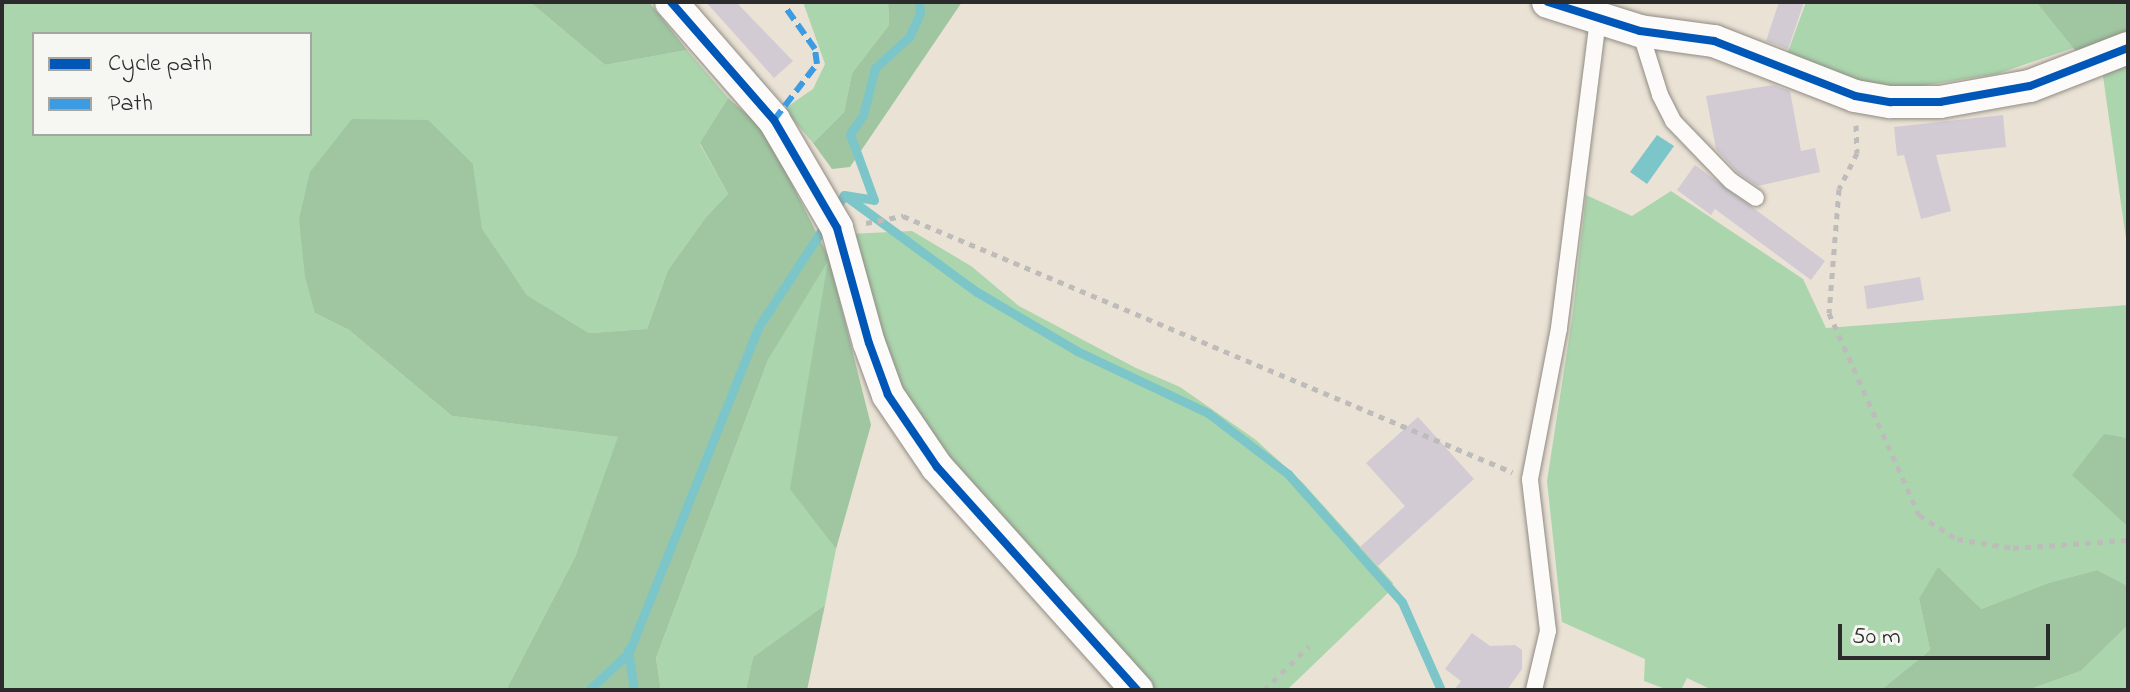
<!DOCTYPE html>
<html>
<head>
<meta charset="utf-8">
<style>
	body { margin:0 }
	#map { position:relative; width:2130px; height:692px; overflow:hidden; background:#eae2d4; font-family:"Indie Flower",sans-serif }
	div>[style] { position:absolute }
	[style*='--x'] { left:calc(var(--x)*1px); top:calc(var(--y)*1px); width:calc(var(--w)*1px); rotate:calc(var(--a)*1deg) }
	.green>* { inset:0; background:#abd5ad }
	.forest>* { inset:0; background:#9fc6a1 }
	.water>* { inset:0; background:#7cc6ca }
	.stream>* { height:9px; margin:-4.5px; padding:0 4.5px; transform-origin:4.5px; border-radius:4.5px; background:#7cc6ca }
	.building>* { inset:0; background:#d2cbd3 }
	.path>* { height:5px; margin-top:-2.5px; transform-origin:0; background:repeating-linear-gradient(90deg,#bdbcba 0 6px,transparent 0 12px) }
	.roads { filter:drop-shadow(0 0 2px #908c85) drop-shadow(0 0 2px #908c85) }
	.service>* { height:16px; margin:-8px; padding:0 8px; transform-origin:8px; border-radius:8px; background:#fcfbf9 }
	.minor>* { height:32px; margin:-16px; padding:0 16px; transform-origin:16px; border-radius:16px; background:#fcfbf9 }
	.quiet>* { height:6px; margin-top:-3px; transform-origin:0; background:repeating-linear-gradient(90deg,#3d9ce1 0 12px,transparent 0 18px) }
	.cycleway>* { height:8px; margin:-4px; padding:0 4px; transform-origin:4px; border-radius:4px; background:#0057b8 }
	span { translate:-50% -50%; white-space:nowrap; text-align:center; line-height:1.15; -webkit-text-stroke:7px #f6f6f2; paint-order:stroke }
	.frame { position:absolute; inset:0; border:4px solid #2b2b2b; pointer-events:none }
	.legend { position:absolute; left:32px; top:32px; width:280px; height:104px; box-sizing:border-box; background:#f6f6f2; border:2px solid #a5a5a2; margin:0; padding:10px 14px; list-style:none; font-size:24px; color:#2b2b2b }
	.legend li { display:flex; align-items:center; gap:16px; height:40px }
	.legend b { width:40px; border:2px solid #a5a5a2 }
	.scale { position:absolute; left:1838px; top:624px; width:212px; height:36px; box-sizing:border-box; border:4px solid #2b2b2b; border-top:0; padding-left:10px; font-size:24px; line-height:28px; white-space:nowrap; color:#2b2b2b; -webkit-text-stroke:6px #f6f6f2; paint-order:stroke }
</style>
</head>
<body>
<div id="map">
	<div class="green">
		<i style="clip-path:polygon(evenodd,2px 2px,530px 2px,605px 65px,687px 50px,728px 98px,700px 144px,728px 194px,706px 217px,668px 270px,647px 329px,589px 333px,527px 295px,481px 229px,473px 164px,315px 313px,349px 330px,452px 416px,619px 437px,575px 557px,506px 690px,2px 690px,2px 2px,34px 34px,310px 34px,310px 134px,34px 134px,34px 34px)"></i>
		<i style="clip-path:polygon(803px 2px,888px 2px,889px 25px,852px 73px,844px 112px,813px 143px,784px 109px,813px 89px,825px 64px)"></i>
		<i style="clip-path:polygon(1806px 2px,2036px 2px,2073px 48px,1997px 74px,1908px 88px,1860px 81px,1785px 60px)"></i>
		<i style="clip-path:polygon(2128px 67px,2128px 253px,2103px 76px)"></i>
		<i style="clip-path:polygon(1671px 191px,1803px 279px,1826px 328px,2128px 305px,2128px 438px,2104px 435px,2073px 475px,2128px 527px,2128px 586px,2097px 570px,2048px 583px,1981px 609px,1919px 599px,1930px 650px,1881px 690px,1712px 690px,1687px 678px,1681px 690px,1668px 690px,1644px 681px,1645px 659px,1562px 622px,1547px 481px,1573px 312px,1586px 195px,1632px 216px)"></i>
		<i style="clip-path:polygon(912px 231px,971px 266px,1019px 306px,1136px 368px,1180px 387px,1256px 440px,1303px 483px,1393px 583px,1392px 589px,1287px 690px,1150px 690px,920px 425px,880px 350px,850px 234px)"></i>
		<i style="clip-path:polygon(829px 258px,791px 488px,836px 549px,825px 605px,753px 657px,746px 690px,661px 690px,656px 658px,768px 360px)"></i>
		<i style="clip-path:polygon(2128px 625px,2128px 690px,2028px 690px,2081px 671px)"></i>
	</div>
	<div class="forest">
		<i style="clip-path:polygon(530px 2px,649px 2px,687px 50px,605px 65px)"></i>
		<i style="clip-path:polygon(888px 2px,962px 2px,850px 167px,832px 169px,813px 143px,844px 112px,852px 73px,889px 25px)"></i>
		<i style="clip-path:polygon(2036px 2px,2128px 2px,2128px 67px,2103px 76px,2073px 48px)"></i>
		<i style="clip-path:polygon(728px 98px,765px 130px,829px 258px,871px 425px,836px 549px,790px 489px,828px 261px,768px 360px,656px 658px,661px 690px,506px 690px,575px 557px,618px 437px,452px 416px,349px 330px,315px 313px,305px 277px,299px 219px,310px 172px,352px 119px,428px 120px,473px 164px,482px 229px,527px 295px,589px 333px,647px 329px,668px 270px,706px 217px,728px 194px,700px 143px)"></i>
		<i style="clip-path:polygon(2104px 434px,2128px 438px,2128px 527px,2072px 475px)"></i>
		<i style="clip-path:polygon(1938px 567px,1981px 609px,2048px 583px,2097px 570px,2128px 586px,2128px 625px,2081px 671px,2028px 690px,1881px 690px,1930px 650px,1919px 599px)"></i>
		<i style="clip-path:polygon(825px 605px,807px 690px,746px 690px,753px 657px)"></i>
	</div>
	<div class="water">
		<i style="clip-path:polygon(1657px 135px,1674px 146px,1647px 184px,1630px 172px)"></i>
	</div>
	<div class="stream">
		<i style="--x:847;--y:197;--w:161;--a:36.2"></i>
		<i style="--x:977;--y:292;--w:116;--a:30.5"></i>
		<i style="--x:1077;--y:351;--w:145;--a:25.3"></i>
		<i style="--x:1208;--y:413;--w:101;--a:37.3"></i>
		<i style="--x:1288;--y:474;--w:171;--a:48.3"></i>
		<i style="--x:1402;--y:602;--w:96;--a:66.1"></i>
		<i style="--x:835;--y:210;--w:17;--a:-59"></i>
		<i style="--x:844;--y:195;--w:30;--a:9"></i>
		<i style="--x:874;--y:200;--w:70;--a:-110"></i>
		<i style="--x:850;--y:134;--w:23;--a:-56"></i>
		<i style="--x:863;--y:115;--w:49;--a:-75.7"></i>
		<i style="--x:875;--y:68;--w:46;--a:-42.4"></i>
		<i style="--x:909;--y:37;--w:26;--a:-65"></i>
		<i style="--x:920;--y:13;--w:11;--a:-95"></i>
		<i style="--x:628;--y:650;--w:40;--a:81.5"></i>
		<i style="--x:589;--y:690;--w:55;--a:-43.5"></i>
		<i style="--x:629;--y:652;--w:351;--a:-68.3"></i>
		<i style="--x:759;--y:326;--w:124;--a:-56.8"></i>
	</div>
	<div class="building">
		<i style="clip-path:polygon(706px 2px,736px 2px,793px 61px,774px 78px)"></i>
		<i style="clip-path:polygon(1779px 2px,1804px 2px,1788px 49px,1766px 41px)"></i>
		<i style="clip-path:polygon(1773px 85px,1790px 91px,1801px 151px,1815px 148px,1820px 172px,1758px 186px,1738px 173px,1716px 149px,1706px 96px)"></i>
		<i style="clip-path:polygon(2003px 115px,2006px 147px,1936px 155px,1951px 211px,1921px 219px,1904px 155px,1897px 156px,1894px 127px)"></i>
		<i style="clip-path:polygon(1695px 165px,1825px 261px,1811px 280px,1715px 209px,1711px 215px,1677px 190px)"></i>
		<i style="clip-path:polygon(1920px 277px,1924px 300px,1867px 309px,1864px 286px)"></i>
		<i style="clip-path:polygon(1418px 417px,1474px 479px,1378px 566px,1360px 547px,1405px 506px,1366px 463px)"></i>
		<i style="clip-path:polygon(1472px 633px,1490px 646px,1515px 645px,1522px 650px,1522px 669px,1507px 690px,1454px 690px,1461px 681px,1445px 669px)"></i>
	</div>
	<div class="path">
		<i style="--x:2;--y:5;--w:4;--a:-56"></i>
		<i style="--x:1856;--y:125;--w:28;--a:88"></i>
		<i style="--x:1857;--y:153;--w:40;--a:116.6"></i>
		<i style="--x:1839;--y:189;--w:124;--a:94.6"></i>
		<i style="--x:1829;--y:313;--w:221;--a:66"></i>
		<i style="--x:1919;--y:515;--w:45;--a:32.3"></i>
		<i style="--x:1957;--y:539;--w:57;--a:9.1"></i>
		<i style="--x:2013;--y:548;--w:115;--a:-4"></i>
		<i style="--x:866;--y:223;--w:38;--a:-11"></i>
		<i style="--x:903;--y:216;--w:661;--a:22.8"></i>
		<i style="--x:1264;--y:690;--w:63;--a:-44.4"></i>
	</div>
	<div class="roads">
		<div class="service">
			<i style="--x:1640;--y:31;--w:67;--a:72.6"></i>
			<i style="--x:1660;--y:95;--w:29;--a:63"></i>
			<i style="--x:1673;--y:121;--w:83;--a:46"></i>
			<i style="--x:1731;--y:181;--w:30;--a:34"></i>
			<i style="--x:1534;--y:690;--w:61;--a:-76.7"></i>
			<i style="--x:1548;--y:631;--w:153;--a:-96.8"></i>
			<i style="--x:1530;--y:479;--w:154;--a:-79.1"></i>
			<i style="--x:1559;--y:328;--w:310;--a:-82.8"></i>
		</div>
		<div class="minor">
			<i style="--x:671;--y:2;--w:157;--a:48.9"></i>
			<i style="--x:774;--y:120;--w:125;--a:59.7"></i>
			<i style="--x:837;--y:228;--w:119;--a:74.5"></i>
			<i style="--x:869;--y:343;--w:55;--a:69.9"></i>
			<i style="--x:888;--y:395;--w:87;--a:55.8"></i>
			<i style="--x:937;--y:467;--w:300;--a:48.1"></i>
			<i style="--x:1548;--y:2;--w:96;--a:17.5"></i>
			<i style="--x:1640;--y:31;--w:75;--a:7.7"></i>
			<i style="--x:1714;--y:41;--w:151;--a:21.3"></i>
			<i style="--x:1855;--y:96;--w:36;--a:10"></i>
			<i style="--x:1890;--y:102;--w:50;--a:0"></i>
			<i style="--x:1940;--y:102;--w:91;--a:-10.1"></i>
			<i style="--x:2030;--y:86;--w:105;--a:-21.2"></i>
		</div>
	</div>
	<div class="quiet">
		<i style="--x:774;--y:120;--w:71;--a:-52.5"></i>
		<i style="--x:817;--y:64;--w:15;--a:-98"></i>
		<i style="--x:815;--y:49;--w:50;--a:-125.3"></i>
	</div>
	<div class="cycleway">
		<i style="--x:671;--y:2;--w:157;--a:48.9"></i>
		<i style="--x:774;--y:120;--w:125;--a:59.7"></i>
		<i style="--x:837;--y:228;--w:119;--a:74.5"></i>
		<i style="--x:869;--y:343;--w:55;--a:69.9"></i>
		<i style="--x:888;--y:395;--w:87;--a:55.8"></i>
		<i style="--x:937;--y:467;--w:300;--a:48.1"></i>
		<i style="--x:1548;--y:2;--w:96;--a:17.5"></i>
		<i style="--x:1640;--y:31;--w:75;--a:7.7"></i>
		<i style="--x:1714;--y:41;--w:151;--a:21.3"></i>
		<i style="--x:1855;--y:96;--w:36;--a:10"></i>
		<i style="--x:1890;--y:102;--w:50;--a:0"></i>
		<i style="--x:1940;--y:102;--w:91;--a:-10.1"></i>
		<i style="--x:2030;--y:86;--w:105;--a:-21.2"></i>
	</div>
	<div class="frame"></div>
	<ul class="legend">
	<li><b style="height:10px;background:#0057b8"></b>Cycle path</li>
	<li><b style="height:10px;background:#3d9ce1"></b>Path</li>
	</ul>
	<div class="scale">50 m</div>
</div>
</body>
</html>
